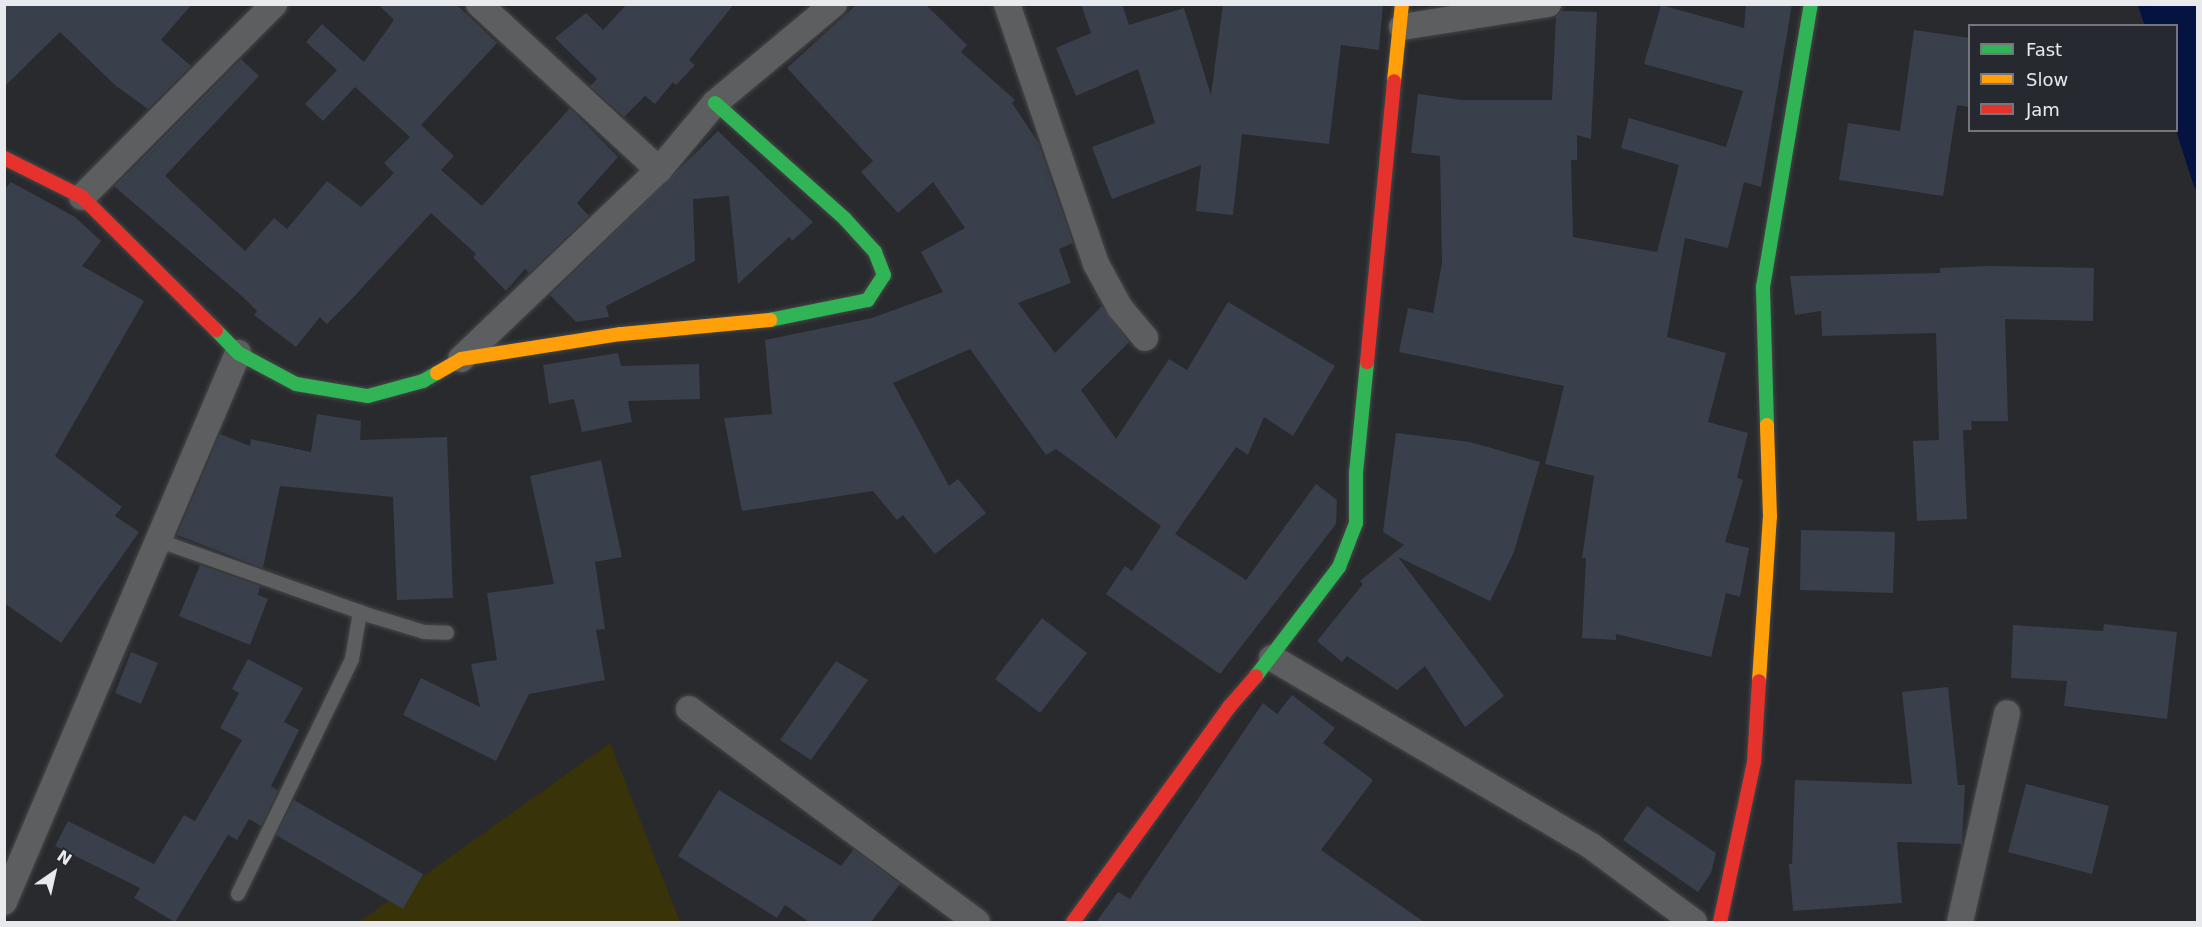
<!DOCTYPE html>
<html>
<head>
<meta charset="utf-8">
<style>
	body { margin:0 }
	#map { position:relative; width:2202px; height:927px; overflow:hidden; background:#282a2d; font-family:"DejaVu Sans",sans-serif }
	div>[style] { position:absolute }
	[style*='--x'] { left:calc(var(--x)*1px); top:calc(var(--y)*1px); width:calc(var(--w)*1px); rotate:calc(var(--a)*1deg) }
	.green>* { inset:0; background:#39330a }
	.water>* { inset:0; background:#04133f }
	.stream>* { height:9px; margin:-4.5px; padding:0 4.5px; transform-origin:4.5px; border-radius:4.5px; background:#04133f }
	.building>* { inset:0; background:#393f4b }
	.roads { filter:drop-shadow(0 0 2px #454648) drop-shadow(0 0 2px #454648) }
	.lane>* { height:14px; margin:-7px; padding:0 7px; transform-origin:7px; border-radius:7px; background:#5d5e60 }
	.street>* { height:26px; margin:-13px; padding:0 13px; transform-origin:13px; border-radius:13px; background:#5d5e60 }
	.fast>* { height:14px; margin:-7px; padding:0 7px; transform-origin:7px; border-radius:7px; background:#30b455 }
	.slow>* { height:14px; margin:-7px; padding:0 7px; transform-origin:7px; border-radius:7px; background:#ff9f0a }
	.jam>* { height:14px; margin:-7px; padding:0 7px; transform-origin:7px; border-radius:7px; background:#e5322d }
	span { translate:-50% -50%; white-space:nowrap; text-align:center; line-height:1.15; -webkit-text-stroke:4.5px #26292f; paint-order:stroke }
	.frame { position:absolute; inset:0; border:6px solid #e8eaee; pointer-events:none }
	.legend { position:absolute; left:1968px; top:24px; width:210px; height:108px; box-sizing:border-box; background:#26292f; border:2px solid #74767b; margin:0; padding:8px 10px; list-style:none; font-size:18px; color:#e8eaee }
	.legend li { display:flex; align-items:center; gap:12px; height:30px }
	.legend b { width:30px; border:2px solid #74767b }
	.north { position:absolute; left:24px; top:843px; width:60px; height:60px; -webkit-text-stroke:4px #26292f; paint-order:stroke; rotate:34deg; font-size:16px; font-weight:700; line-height:24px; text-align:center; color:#e8eaee }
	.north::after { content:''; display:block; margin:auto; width:21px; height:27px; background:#e8eaee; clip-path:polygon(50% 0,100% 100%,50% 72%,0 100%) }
</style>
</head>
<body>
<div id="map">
	<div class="green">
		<i style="clip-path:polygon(610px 743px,680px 922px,359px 922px)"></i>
	</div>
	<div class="water">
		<i style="clip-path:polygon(2142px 5px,2197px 5px,2197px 185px,2177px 117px,2176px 26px,2149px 25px)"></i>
	</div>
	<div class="stream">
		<i style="--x:2142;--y:4;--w:23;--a:72"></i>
		<i style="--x:2176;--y:117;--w:71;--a:72.1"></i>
	</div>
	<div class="building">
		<i style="clip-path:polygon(4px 4px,192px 4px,161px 40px,191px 66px,148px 109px,116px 86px,60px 32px,4px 87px)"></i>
		<i style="clip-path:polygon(378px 4px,456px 4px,497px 43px,421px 125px,454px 156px,441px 170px,482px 206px,570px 108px,618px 157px,577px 203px,589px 216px,529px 273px,525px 269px,506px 291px,473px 257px,476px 254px,431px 213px,349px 302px,327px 324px,320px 317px,296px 347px,254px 315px,257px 311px,244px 298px,114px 186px,241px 59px,259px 76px,165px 176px,245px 251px,274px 218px,287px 229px,327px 181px,361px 207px,394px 173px,384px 163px,410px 137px,355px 87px,323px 121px,305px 104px,337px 70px,306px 42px,322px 24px,364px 62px,394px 20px)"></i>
		<i style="clip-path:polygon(627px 4px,734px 4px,689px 60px,695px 65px,676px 85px,673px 82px,655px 104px,645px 96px,624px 117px,590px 86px,597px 79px,555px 38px,586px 13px,603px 30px)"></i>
		<i style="clip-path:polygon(857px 4px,925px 4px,967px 45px,961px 52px,1015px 100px,1012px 103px,1038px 142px,1073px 243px,1059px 249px,1071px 283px,1018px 303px,1055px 353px,1102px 306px,1129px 342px,1081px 390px,1116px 439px,1169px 359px,1187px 370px,1228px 302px,1335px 366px,1293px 436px,1264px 417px,1248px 455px,1236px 447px,1175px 534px,1246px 580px,1316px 484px,1337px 500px,1336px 524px,1220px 674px,1106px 594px,1125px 566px,1132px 571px,1161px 526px,1056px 449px,1046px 455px,970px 349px,893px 383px,949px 486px,958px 479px,986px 513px,935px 554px,903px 515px,897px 520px,873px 491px,742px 511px,724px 418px,772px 414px,765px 340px,872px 318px,943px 292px,921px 252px,965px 228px,933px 182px,898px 213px,861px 172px,873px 161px,787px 68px)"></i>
		<i style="clip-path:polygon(1081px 4px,1122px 4px,1129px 25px,1184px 8px,1211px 95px,1223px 4px,1383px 4px,1379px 50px,1341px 45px,1329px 144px,1242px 134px,1233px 215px,1196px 211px,1201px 165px,1112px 199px,1092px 147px,1155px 123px,1138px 69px,1076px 96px,1056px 48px,1091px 33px)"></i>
		<i style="clip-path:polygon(1746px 4px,1792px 4px,1761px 187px,1744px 182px,1728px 248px,1685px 238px,1667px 337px,1726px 353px,1708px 422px,1748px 433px,1737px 478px,1743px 480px,1725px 542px,1749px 548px,1740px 597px,1726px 593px,1711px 657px,1616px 634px,1616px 640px,1582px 638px,1586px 558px,1582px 558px,1594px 476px,1545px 464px,1564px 386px,1399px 352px,1408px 308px,1433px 313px,1442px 263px,1440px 156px,1411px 153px,1418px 94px,1462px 100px,1552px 100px,1556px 16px,1561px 11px,1597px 12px,1591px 139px,1577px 135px,1577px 160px,1571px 160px,1573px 237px,1657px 252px,1679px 165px,1621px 148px,1629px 118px,1726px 147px,1743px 91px,1644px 64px,1661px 5px,1744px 28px)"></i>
		<i style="clip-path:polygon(1914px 30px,1970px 38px,1970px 107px,1957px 105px,1943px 196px,1839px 180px,1848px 123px,1900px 131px)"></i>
		<i style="clip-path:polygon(718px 131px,813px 222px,792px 241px,789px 237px,738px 284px,729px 196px,693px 199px,695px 261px,606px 306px,609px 317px,576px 322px,550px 295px)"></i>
		<i style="clip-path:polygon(11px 182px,75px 217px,101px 241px,82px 266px,144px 301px,55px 456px,122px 507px,115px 516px,139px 532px,61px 643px,4px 603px,4px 190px)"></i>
		<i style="clip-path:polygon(1990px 266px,2094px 268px,2093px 321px,2005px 319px,2008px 421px,1971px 421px,1972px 430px,1963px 430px,1967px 519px,1917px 521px,1913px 441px,1939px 440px,1936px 333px,1822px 336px,1821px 311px,1795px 315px,1790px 276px,1940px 273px,1940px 268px)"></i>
		<i style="clip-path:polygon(618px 353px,621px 366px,699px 364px,700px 399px,628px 401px,632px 422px,582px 432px,574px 399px,549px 404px,543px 365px)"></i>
		<i style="clip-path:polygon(317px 414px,361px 421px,360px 440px,447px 437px,453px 598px,397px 600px,393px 497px,280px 486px,263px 568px,177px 535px,220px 434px,250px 446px,251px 439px,311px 452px)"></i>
		<i style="clip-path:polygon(1396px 433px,1470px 442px,1540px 462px,1514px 552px,1490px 601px,1398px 557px,1504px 696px,1465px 727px,1425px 666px,1397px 690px,1347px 656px,1342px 662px,1317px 641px,1363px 584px,1360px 581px,1404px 545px,1383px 532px)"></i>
		<i style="clip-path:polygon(601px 460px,622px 557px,595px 562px,605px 629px,596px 630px,605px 680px,529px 694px,496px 761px,403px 715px,421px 678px,480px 707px,471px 664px,497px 660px,487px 593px,554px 584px,530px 476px)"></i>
		<i style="clip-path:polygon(1801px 530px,1895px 532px,1893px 593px,1800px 590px)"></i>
		<i style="clip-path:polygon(200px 565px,260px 586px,258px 595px,268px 599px,250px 645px,179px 616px)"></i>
		<i style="clip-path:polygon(1042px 618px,1087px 653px,1040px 713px,995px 679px)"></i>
		<i style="clip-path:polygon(2104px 624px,2177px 632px,2167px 719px,2064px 706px,2067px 681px,2011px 678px,2013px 625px,2103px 631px)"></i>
		<i style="clip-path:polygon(131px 652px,158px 663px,141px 704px,115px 693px)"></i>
		<i style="clip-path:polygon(248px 659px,303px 688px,284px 722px,299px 730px,271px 786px,278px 791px,261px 826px,249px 819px,237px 840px,228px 835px,175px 922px,134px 898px,140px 888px,55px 846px,68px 821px,154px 864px,184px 815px,195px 821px,242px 740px,220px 728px,239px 693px,232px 689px)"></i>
		<i style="clip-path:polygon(836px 661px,868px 680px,811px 760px,780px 740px)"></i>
		<i style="clip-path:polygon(1948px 687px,1958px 785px,1965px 785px,1962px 844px,1897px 842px,1902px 903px,1793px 911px,1789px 864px,1792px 864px,1795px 780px,1912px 784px,1902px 692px)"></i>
		<i style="clip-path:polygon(1292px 695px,1335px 728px,1323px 743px,1373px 780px,1321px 850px,1424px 922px,1096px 922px,1118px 892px,1130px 899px,1263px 703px,1277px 714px)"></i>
		<i style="clip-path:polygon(2026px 784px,2109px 806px,2092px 874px,2008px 852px)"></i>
		<i style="clip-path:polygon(719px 790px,841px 866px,854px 849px,900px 884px,871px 922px,809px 922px,785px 905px,777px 918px,678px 856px)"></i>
		<i style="clip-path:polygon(294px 800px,423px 874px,403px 909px,276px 835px)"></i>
		<i style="clip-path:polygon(1647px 806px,1716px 853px,1711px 873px,1698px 892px,1623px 840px)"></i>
	</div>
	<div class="roads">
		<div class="lane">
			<i style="--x:157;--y:540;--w:231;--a:19.5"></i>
			<i style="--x:375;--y:617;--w:51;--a:17"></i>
			<i style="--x:424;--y:632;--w:23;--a:2"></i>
			<i style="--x:238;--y:894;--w:261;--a:-64.1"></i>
			<i style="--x:352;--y:659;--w:48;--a:-80.3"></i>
		</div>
		<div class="street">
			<i style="--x:479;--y:4;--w:245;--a:42.7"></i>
			<i style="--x:1007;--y:4;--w:275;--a:71.1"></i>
			<i style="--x:1096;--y:264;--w:50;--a:61.4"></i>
			<i style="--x:1120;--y:308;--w:39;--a:50"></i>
			<i style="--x:1402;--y:27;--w:148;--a:-9"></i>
			<i style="--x:82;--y:197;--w:272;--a:-45.1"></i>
			<i style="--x:461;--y:359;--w:274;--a:-43.7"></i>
			<i style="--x:659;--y:170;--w:87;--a:-50.1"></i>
			<i style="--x:715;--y:103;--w:155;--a:-39.8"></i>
			<i style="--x:1272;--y:658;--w:370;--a:30.5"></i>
			<i style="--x:1591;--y:846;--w:128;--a:36.4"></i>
			<i style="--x:689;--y:709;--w:358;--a:36.5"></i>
			<i style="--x:4;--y:902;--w:597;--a:-66.91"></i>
			<i style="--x:1960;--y:922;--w:214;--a:-77.3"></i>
		</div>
		<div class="fast">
			<i style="--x:715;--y:103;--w:174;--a:41.7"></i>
			<i style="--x:845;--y:219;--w:45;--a:47.7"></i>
			<i style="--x:875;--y:252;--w:25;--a:69"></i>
			<i style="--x:884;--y:275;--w:30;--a:123"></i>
			<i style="--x:868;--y:300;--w:100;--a:168.5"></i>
			<i style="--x:216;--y:330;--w:32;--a:46"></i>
			<i style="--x:238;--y:353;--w:66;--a:28.1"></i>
			<i style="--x:296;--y:384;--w:73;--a:9.5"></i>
			<i style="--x:368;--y:396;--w:57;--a:-15.3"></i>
			<i style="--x:423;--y:381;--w:16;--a:-30"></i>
			<i style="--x:1767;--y:425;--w:138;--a:-91.7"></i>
			<i style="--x:1763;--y:287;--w:287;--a:-80.4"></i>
			<i style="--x:1256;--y:676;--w:137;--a:-52.7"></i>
			<i style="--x:1339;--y:567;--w:47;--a:-68.9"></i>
			<i style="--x:1356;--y:523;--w:50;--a:-90"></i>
			<i style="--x:1356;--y:473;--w:112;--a:-84.3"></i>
		</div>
		<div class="slow">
			<i style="--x:1394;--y:81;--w:77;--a:-84.1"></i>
			<i style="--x:437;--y:373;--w:28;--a:-30"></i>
			<i style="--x:461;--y:359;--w:162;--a:-8.9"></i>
			<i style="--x:621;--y:334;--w:150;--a:-5.4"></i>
			<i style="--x:1759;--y:681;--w:164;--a:-86.2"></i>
			<i style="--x:1770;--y:517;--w:92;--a:-91.9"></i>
		</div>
		<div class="jam">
			<i style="--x:4;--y:158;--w:87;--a:26.6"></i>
			<i style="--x:82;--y:197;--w:189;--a:44.8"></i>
			<i style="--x:1367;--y:362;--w:282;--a:-84.5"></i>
			<i style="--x:1073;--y:922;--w:266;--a:-54"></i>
			<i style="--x:1229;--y:707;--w:41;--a:-48.9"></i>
			<i style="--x:1720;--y:922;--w:164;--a:-78"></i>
			<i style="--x:1754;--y:762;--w:81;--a:-86.5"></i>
		</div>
	</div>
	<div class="frame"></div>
	<ul class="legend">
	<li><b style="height:8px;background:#30b455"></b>Fast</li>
	<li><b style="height:8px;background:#ff9f0a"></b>Slow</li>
	<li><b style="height:8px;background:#e5322d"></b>Jam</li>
	</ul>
	<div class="north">N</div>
</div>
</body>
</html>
